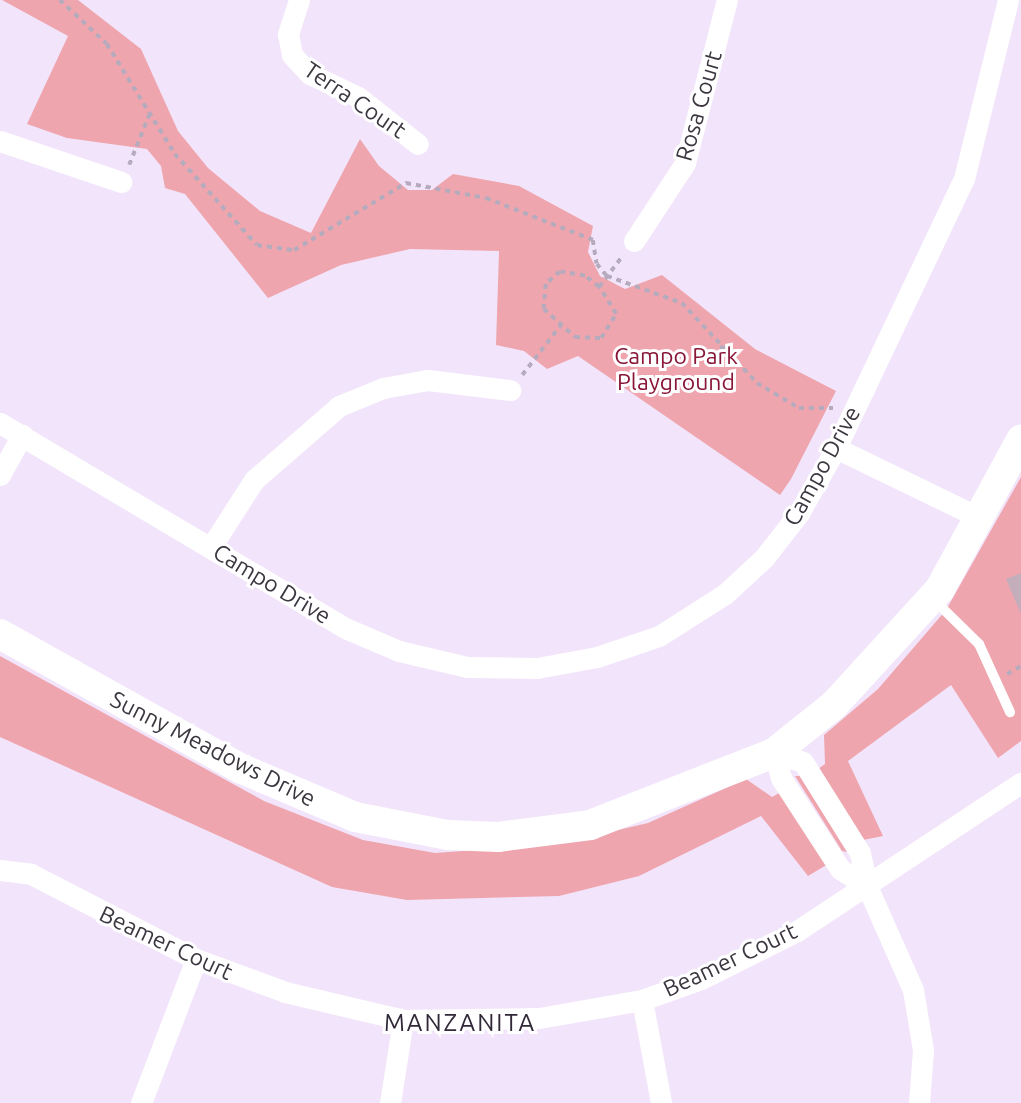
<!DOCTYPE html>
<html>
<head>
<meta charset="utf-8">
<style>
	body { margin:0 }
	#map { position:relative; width:1021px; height:1103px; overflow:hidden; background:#f2e5fb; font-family:Ubuntu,sans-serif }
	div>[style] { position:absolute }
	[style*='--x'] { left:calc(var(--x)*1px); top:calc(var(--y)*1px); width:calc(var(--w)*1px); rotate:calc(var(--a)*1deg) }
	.green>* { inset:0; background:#efa5ae }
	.building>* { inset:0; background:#c4aebb }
	.path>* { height:3.5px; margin-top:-1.75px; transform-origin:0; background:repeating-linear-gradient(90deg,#b5abbd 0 5px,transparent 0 10px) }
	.lane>* { height:10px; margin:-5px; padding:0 5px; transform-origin:5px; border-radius:5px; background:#fff }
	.street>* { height:21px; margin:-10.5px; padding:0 10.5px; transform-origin:10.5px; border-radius:10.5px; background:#fff }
	.secondary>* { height:30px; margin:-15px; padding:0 15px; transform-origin:15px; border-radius:15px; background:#fff }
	span { translate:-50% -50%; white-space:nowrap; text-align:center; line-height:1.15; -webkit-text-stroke:6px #fff; paint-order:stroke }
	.street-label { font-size:23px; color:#3b363f }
	.park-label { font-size:23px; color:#881637 }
	.neighbourhood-label { font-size:24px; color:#312838; letter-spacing:2px }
</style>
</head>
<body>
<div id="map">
	<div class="green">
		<i style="clip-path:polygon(2px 0,78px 0,141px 49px,178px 131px,208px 168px,260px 211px,311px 233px,360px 139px,379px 166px,408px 190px,432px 190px,453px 174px,519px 186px,593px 226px,588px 252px,600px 276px,625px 289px,662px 275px,755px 349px,836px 391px,791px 479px,780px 495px,578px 356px,547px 369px,524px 351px,496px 345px,499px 251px,410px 249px,341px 265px,268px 298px,185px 194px,165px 188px,161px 166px,147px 149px,67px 138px,27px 124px,68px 36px)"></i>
		<i style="clip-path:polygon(1021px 477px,1021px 741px,998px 758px,951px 685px,848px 761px,883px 836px,863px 840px,818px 769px,825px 764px,824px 735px,878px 689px,946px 610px)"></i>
		<i style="clip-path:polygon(0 656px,264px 801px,363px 840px,435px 853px,558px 844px,648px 823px,746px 779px,772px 797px,781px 792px,828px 864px,808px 876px,761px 816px,639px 876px,559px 896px,407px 900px,332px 887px,0 737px)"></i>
		<i style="clip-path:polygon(795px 776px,800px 776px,847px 852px,842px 851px)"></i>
	</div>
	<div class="building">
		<i style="clip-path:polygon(1021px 573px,1021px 614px,1006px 579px)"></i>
	</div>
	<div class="path">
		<i style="--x:60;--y:0;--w:64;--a:43.1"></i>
		<i style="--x:107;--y:44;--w:129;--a:58.3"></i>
		<i style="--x:175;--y:154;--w:122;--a:48"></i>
		<i style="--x:257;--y:245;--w:37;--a:8"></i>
		<i style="--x:294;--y:250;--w:131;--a:-30.9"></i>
		<i style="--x:406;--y:183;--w:81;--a:10.6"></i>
		<i style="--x:486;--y:198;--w:115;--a:21.4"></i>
		<i style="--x:593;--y:240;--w:24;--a:81"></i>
		<i style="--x:597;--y:264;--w:16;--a:50"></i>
		<i style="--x:607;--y:276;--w:80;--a:19.8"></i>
		<i style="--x:682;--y:303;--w:110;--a:46.8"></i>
		<i style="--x:757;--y:383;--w:49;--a:30.8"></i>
		<i style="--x:799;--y:408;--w:34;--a:0"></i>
		<i style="--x:129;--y:165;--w:54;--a:-68.2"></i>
		<i style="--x:599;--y:287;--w:18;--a:-142"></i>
		<i style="--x:585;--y:276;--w:25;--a:-171"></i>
		<i style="--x:560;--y:272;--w:18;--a:139"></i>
		<i style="--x:546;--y:284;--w:25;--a:95"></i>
		<i style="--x:544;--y:309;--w:42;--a:42.1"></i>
		<i style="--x:575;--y:337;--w:26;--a:2"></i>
		<i style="--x:601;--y:338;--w:28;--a:-58"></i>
		<i style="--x:616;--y:314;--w:32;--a:-122"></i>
		<i style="--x:599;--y:287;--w:40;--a:-53"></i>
		<i style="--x:708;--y:365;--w:24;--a:-52"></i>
		<i style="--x:522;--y:375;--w:62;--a:-52.2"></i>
		<i style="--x:1007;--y:674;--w:16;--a:-30"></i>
	</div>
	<div class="lane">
		<i style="--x:933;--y:599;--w:64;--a:44.4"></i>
		<i style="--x:979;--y:644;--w:75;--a:65.5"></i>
	</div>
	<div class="street">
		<i style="--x:299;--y:0;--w:36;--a:108"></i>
		<i style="--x:288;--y:34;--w:21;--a:79"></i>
		<i style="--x:292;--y:55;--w:26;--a:47"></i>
		<i style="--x:310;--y:74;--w:53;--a:25.6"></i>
		<i style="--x:358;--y:97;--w:76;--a:38.1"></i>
		<i style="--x:0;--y:141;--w:128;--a:18.7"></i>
		<i style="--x:634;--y:241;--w:93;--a:-56.8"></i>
		<i style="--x:685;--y:163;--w:168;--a:-75.6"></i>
		<i style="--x:0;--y:423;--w:401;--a:30.7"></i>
		<i style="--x:345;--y:628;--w:59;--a:23.1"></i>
		<i style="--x:399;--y:651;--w:70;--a:13.2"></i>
		<i style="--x:467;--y:667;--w:70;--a:0.8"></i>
		<i style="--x:537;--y:668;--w:61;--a:-10.4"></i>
		<i style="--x:597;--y:657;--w:65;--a:-18.7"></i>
		<i style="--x:659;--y:636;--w:78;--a:-32.5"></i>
		<i style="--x:725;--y:594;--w:53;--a:-42.7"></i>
		<i style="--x:764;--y:558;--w:57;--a:-52.1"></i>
		<i style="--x:799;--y:513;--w:75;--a:-60.4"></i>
		<i style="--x:836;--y:448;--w:298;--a:-64.6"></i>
		<i style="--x:964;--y:179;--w:184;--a:-76.2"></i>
		<i style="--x:836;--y:448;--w:160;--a:25.9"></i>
		<i style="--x:0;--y:475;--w:46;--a:-61.2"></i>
		<i style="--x:211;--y:547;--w:80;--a:-57.3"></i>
		<i style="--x:254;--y:480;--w:113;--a:-41"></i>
		<i style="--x:339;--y:406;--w:48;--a:-22.2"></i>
		<i style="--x:383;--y:388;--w:46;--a:-10.1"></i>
		<i style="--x:428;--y:380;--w:83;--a:7"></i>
		<i style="--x:774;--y:753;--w:30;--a:17"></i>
		<i style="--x:803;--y:762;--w:107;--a:57.9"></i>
		<i style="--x:860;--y:853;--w:34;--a:78"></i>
		<i style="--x:867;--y:886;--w:114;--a:66.1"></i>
		<i style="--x:913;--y:990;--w:61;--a:80.5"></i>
		<i style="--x:923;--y:1050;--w:53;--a:94.3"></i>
		<i style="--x:774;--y:753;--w:26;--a:74"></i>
		<i style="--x:781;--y:778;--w:108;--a:57"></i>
		<i style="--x:840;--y:869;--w:32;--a:32"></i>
		<i style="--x:0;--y:870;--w:31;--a:7"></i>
		<i style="--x:31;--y:874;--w:186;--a:27.3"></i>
		<i style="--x:196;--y:959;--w:95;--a:20.3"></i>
		<i style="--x:285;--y:992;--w:121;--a:13.3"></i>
		<i style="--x:403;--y:1020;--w:136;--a:-0.8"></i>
		<i style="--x:539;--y:1018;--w:105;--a:-9.9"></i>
		<i style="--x:642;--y:1000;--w:63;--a:-19.6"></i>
		<i style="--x:701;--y:979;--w:107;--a:-26.6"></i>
		<i style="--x:797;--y:931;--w:268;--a:-33.5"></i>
		<i style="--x:642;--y:1000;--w:105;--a:79.5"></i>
		<i style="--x:141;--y:1103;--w:154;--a:-69.1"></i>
		<i style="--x:390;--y:1103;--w:84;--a:-81.1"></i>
	</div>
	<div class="secondary">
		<i style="--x:0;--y:634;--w:277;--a:29.2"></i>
		<i style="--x:242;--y:769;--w:123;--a:23"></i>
		<i style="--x:355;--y:817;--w:95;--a:11"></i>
		<i style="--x:448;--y:835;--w:50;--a:2.3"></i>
		<i style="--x:498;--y:837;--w:93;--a:-7.4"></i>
		<i style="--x:590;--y:825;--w:198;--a:-21.4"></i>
		<i style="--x:774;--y:753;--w:77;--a:-38.7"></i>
		<i style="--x:834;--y:705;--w:157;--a:-47.6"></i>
		<i style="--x:940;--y:589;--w:170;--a:-61.5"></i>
	</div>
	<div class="street-label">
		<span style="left:355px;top:100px;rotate:34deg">Terra Court</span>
		<span style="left:699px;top:106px;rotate:-74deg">Rosa Court</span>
		<span style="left:822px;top:466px;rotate:-61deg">Campo Drive</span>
		<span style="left:272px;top:584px;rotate:31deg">Campo Drive</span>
		<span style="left:213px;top:749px;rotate:27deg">Sunny Meadows Drive</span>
		<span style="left:166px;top:943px;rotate:25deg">Beamer Court</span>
		<span style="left:730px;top:960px;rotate:-25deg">Beamer Court</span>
	</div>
	<div class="park-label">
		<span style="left:676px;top:369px">Campo Park<br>Playground</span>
	</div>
	<div class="neighbourhood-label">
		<span style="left:460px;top:1023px">MANZANITA</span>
	</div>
</div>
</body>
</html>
